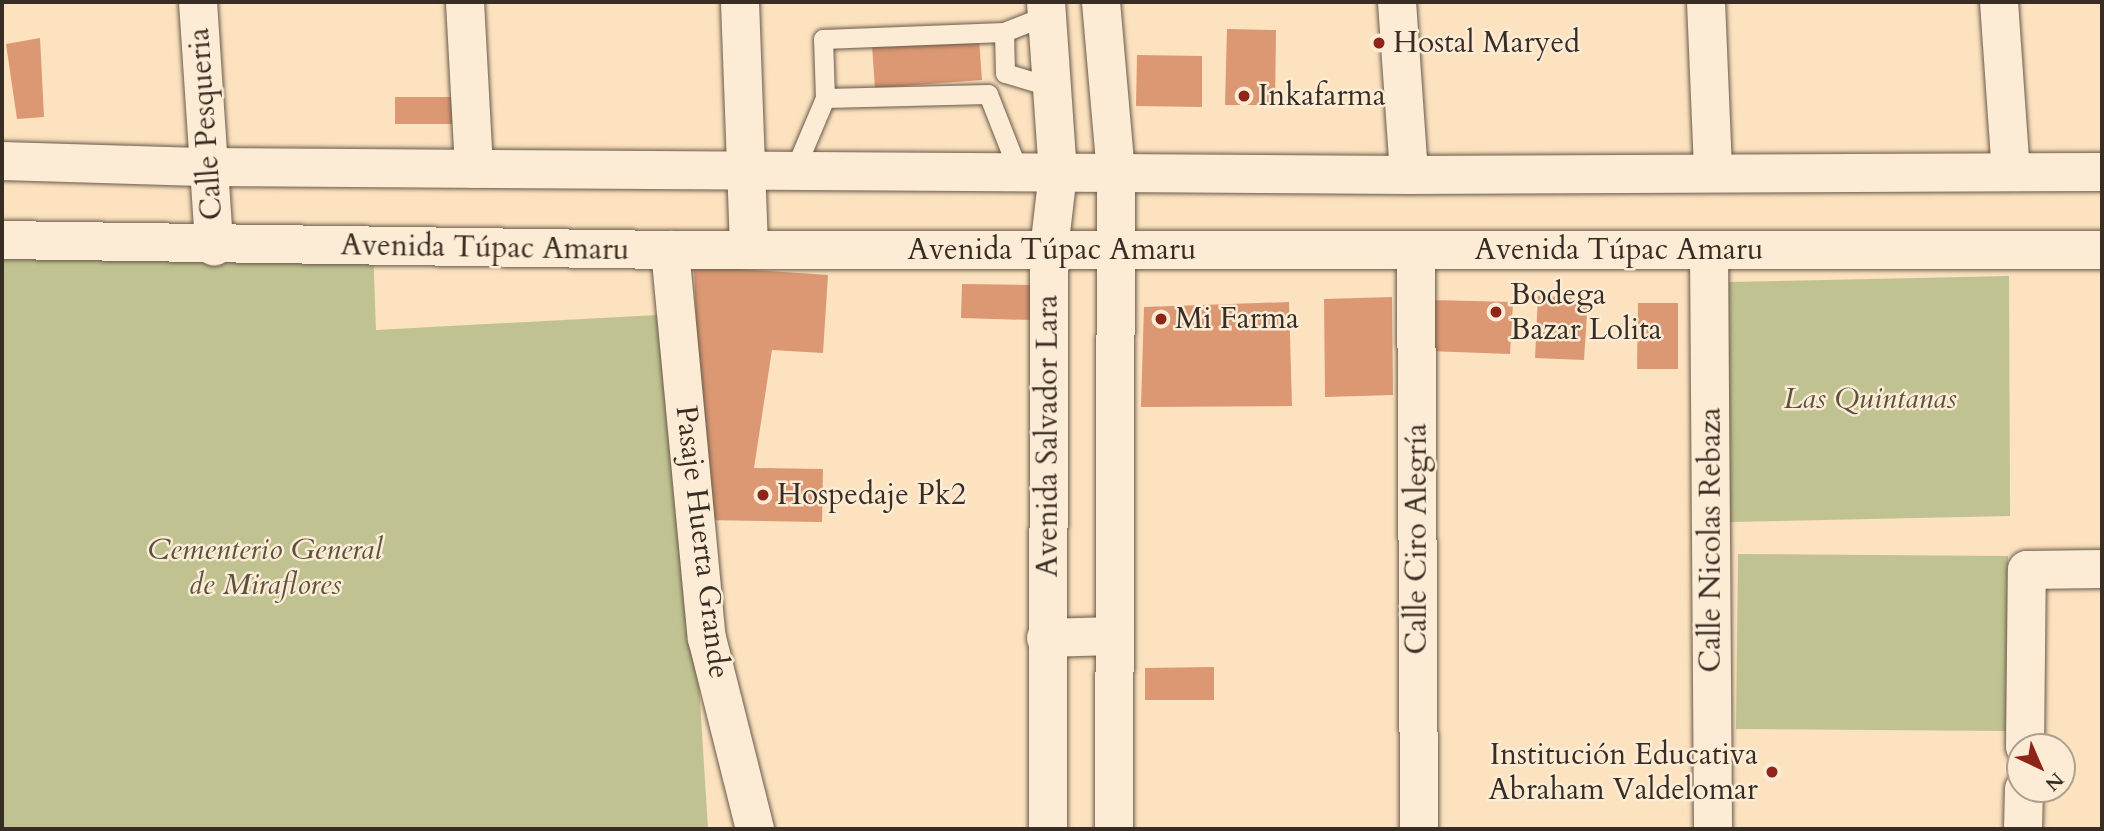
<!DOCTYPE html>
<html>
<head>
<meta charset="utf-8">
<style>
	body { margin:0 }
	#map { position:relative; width:2104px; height:831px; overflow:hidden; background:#fce2bf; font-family:Cardo,serif }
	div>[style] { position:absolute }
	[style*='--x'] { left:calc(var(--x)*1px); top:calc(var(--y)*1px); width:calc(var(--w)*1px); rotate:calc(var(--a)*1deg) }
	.green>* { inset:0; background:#c0c391 }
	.building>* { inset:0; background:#db9873 }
	.roads { filter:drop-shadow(0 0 2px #695a4b) drop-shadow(0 0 2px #695a4b) }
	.service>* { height:19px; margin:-9.5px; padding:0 9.5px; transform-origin:9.5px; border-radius:9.5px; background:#fdecd5 }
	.minor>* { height:38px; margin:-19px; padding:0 19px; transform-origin:19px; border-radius:19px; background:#fdecd5 }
	.tertiary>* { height:38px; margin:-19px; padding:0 19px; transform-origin:19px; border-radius:19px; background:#fdecd5 }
	.secondary>* { height:38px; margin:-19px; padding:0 19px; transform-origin:19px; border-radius:19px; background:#fdecd5 }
	.dots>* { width:19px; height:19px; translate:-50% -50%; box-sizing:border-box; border:4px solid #fdecd5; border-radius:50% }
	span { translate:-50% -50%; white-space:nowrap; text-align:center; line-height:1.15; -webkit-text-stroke:5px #fdecd5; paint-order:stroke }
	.poi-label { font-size:30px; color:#382d24 }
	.left { translate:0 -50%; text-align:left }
	.right { translate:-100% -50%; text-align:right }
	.street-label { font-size:30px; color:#382d24 }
	.park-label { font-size:30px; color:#5a523f; font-style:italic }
	.frame { position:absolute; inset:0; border:4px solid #382d24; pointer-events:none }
	.north { position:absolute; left:2006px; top:733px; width:70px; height:70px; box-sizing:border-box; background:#fdecd5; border:2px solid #aea08e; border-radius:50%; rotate:136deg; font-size:19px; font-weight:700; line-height:28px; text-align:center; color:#382d24 }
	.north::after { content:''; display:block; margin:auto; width:24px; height:32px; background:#8f2418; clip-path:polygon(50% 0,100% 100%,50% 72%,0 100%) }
</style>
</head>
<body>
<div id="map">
	<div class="green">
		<i style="clip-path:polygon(373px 248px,376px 330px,676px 314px,708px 829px,2px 829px,2px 249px)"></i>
		<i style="clip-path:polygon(2009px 276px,2010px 516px,1729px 522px,1729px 282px)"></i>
		<i style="clip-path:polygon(1738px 554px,2008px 556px,2006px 731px,1736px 729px)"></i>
	</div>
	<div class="building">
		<i style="clip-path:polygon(1227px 29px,1276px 30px,1275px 105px,1225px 105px)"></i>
		<i style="clip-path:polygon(40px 38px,44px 117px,17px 119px,6px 44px)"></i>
		<i style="clip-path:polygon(979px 39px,982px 80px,875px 88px,872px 46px)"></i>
		<i style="clip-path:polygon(1137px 55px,1202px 56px,1202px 107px,1136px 106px)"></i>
		<i style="clip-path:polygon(395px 97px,455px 97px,455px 124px,395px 124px)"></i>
		<i style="clip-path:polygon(694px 266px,828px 275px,823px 353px,772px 350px,754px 468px,823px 469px,822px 522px,703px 520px)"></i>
		<i style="clip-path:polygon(962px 284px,1031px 285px,1030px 320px,961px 318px)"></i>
		<i style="clip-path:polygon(1538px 296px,1588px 298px,1584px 360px,1535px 358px)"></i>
		<i style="clip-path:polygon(1392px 297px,1393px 395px,1325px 397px,1324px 299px)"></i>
		<i style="clip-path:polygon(1431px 300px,1513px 302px,1510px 354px,1429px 351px)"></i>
		<i style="clip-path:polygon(1289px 302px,1292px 406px,1141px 407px,1144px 307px)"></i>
		<i style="clip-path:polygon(1638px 303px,1678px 303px,1678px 369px,1637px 369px)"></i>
		<i style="clip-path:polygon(1214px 667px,1214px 700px,1145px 700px,1145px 668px)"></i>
	</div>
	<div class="roads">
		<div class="service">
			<i style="--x:1047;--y:15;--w:46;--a:158.4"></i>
			<i style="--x:1004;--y:32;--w:41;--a:88.6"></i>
			<i style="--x:1005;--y:73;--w:49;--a:16.6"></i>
			<i style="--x:825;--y:98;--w:59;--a:-91.9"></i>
			<i style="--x:823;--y:39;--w:181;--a:-2.2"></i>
			<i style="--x:794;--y:171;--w:79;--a:-67"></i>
			<i style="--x:825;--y:98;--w:163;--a:-1.4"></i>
			<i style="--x:988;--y:94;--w:85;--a:68.6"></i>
		</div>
		<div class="minor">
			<i style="--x:198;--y:2;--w:245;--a:86.2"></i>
			<i style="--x:465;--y:2;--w:167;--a:86.9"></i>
			<i style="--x:740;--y:2;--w:246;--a:87.9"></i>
			<i style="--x:1397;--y:2;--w:173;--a:86"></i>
			<i style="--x:1706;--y:2;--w:169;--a:87.6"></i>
			<i style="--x:1999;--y:2;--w:170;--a:86"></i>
			<i style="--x:670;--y:250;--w:390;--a:84.6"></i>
			<i style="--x:707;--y:638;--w:197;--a:75.9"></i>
			<i style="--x:1416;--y:250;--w:579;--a:89.7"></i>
			<i style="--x:1709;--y:251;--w:578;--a:89.6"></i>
			<i style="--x:2025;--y:747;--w:177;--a:-89.4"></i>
			<i style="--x:2027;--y:570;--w:75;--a:-0.8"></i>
			<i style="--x:2023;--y:829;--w:40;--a:-88.6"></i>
		</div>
		<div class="tertiary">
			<i style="--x:1046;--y:2;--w:171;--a:86"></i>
			<i style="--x:1058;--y:173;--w:78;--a:96.7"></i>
			<i style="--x:1049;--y:250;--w:579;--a:90.1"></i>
			<i style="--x:1101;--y:2;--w:173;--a:85"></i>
			<i style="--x:1116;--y:174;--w:655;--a:90.17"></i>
			<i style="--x:1046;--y:638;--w:67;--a:-1.7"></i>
		</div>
		<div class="secondary">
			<i style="--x:2;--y:161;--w:207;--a:1.7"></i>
			<i style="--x:209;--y:167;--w:1200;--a:0.38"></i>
			<i style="--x:1409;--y:175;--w:693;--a:-0.25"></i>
			<i style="--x:2;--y:240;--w:668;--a:0.86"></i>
			<i style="--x:670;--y:250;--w:1432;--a:0"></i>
		</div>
	</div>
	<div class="dots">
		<i style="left:1379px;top:43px;background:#8f2418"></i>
		<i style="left:1244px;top:96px;background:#8f2418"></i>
		<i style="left:1496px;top:312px;background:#8f2418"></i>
		<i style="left:1161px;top:319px;background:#8f2418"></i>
		<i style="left:763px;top:495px;background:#8f2418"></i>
		<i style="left:1772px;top:772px;background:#8f2418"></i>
	</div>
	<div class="poi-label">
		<span class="left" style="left:1393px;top:43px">Hostal Maryed</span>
		<span class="left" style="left:1258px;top:96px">Inkafarma</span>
		<span class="left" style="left:1510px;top:312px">Bodega<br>Bazar Lolita</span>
		<span class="left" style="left:1175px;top:319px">Mi Farma</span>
		<span class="left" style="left:777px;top:495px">Hospedaje Pk2</span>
		<span class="right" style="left:1758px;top:772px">Institución Educativa<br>Abraham Valdelomar</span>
	</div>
	<div class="street-label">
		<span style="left:206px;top:124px;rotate:-94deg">Calle Pesqueria</span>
		<span style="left:485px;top:248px;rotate:1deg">Avenida Túpac Amaru</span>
		<span style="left:1052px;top:250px">Avenida Túpac Amaru</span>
		<span style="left:1619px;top:250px">Avenida Túpac Amaru</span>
		<span style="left:1048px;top:436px;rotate:-90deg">Avenida Salvador Lara</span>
		<span style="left:1417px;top:539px;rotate:-90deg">Calle Ciro Alegría</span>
		<span style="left:1711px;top:540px;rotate:-90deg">Calle Nicolas Rebaza</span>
		<span style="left:702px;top:542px;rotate:83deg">Pasaje Huerta Grande</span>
	</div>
	<div class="park-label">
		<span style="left:1870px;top:399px">Las Quintanas</span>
		<span style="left:265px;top:567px">Cementerio General<br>de Miraflores</span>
	</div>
	<div class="frame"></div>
	<div class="north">N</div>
</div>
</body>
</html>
